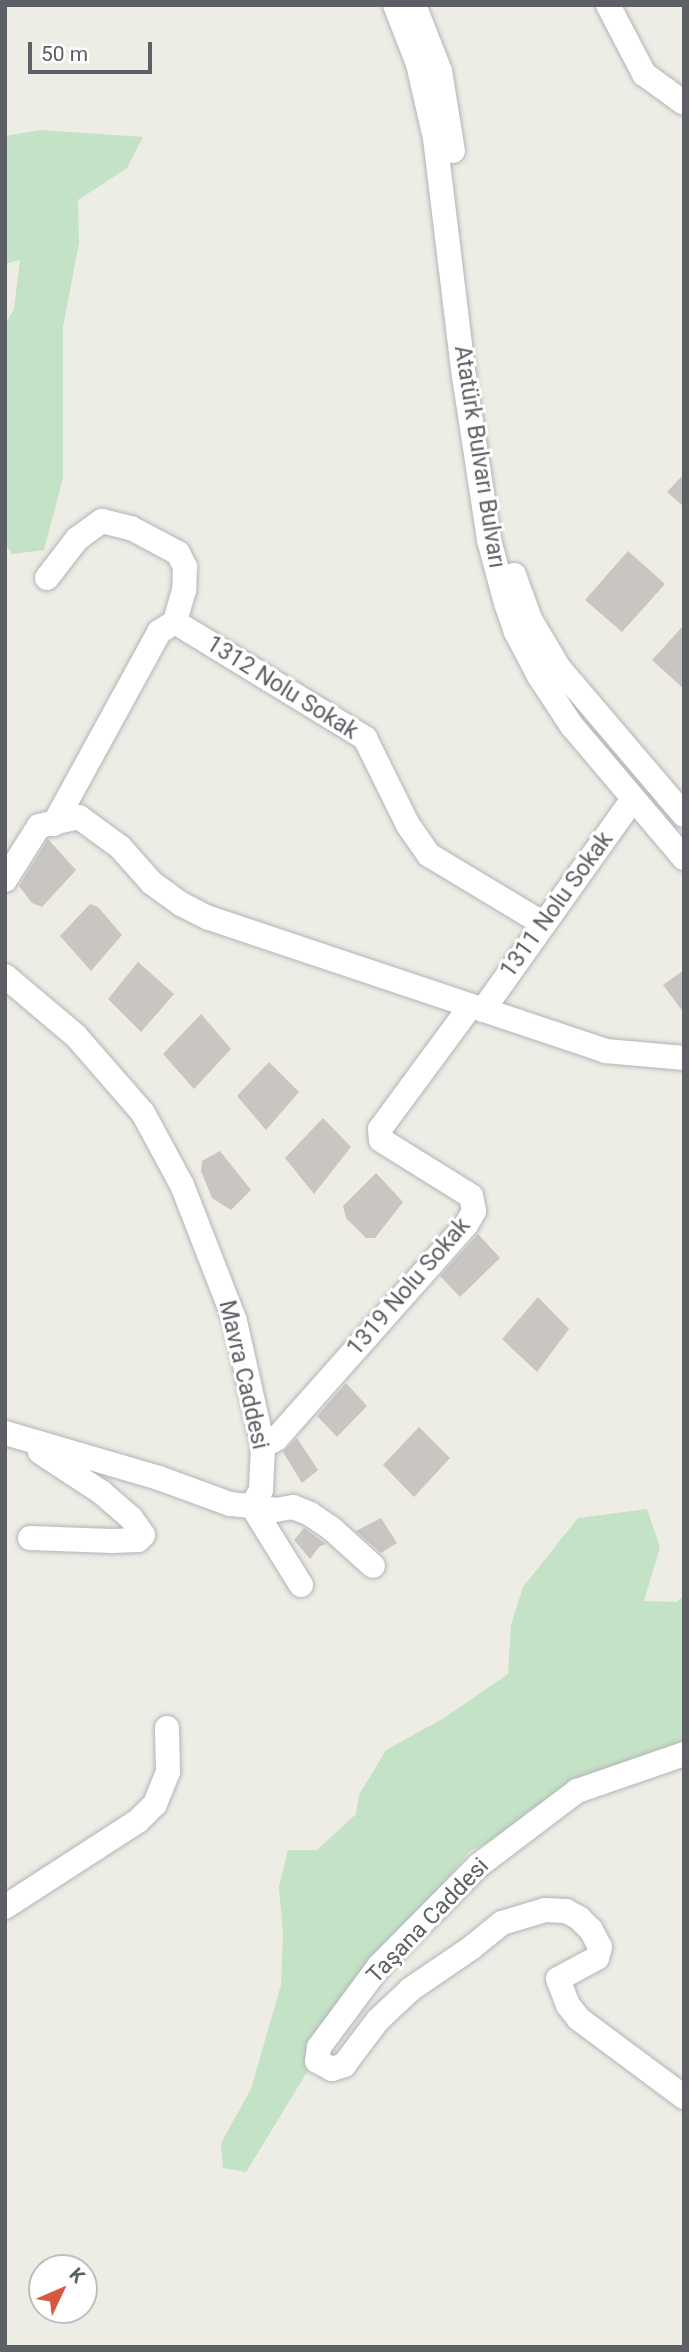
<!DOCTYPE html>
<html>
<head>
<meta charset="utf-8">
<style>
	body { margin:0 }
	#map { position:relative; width:689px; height:2352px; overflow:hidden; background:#edece5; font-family:Roboto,sans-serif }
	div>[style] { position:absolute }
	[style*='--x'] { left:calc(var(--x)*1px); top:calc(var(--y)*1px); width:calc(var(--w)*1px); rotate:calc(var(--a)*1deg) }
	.green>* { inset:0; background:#c4e2c6 }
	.building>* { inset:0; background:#c9c6c1 }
	.roads { filter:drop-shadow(0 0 2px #b2b4b8) drop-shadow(0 0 2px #b2b4b8) }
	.minor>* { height:24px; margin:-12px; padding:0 12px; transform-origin:12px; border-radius:12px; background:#fff }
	span { translate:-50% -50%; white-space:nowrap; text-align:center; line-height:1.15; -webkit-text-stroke:6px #fff; paint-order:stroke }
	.street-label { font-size:23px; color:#5c5f63 }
	.frame { position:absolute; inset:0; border:7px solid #5c5f63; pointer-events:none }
	.north { position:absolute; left:28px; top:2254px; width:70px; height:70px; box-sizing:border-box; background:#fff; border:2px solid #bebfc1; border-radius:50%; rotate:46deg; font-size:19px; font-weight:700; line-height:28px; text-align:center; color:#5c5f63 }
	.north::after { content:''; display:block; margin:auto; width:24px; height:32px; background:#d75841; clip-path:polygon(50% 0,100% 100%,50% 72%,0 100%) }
	.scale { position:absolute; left:28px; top:42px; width:124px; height:32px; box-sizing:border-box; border:4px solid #5c5f63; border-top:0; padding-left:9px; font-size:21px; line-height:24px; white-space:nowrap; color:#5c5f63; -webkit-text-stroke:5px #fff; paint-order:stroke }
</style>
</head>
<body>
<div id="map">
	<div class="green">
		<i style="clip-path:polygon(41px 130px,143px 137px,127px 168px,78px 200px,79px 243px,63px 327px,63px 478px,44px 550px,12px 554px,5px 544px,5px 324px,14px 309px,20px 260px,5px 264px,5px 136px)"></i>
		<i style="clip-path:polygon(647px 1509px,660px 1547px,644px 1601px,677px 1602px,684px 1595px,684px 1747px,470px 1851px,365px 1977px,246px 2172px,223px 2168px,221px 2143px,251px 2089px,281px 1985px,283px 1934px,279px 1887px,288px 1850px,317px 1850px,356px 1814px,359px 1795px,386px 1750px,444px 1718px,508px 1674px,511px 1625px,523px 1587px,578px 1518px)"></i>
	</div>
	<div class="building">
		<i style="clip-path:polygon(684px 474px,684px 507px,667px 492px)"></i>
		<i style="clip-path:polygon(628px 551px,665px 584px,622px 632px,585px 600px)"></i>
		<i style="clip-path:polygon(684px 625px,684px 689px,652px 660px)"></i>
		<i style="clip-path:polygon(48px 839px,76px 870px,42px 907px,32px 903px,19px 886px)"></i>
		<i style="clip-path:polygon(90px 904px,98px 907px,122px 935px,91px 971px,60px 936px)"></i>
		<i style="clip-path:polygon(138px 962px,174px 994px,141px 1032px,108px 999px)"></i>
		<i style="clip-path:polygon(684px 970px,684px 1013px,663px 985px)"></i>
		<i style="clip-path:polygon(201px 1014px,231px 1049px,194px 1089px,163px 1054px)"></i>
		<i style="clip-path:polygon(269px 1062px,299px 1092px,266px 1130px,237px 1096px)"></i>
		<i style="clip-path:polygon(323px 1118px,351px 1147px,314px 1194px,285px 1158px)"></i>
		<i style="clip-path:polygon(220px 1151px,251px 1190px,231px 1210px,212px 1198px,201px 1171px,202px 1161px)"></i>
		<i style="clip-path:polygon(376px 1173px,403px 1202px,375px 1238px,366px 1238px,346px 1218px,343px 1206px)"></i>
		<i style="clip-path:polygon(478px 1234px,500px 1258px,460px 1297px,440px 1276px)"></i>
		<i style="clip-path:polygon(538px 1297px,569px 1329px,537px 1372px,502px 1339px)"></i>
		<i style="clip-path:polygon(346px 1383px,367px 1406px,337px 1437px,317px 1416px)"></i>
		<i style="clip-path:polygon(419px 1427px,450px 1458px,414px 1497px,383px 1465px)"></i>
		<i style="clip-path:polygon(297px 1438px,318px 1470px,302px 1483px,283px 1452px)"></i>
		<i style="clip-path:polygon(381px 1518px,397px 1543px,381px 1553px,356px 1531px)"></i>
		<i style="clip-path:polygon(304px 1528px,326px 1544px,319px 1547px,310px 1559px,294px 1540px)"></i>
	</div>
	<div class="roads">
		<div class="minor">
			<i style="--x:395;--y:5;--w:63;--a:68.7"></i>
			<i style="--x:418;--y:64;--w:76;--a:77.1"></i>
			<i style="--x:435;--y:138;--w:240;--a:83.1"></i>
			<i style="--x:464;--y:376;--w:166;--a:81.3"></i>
			<i style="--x:489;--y:540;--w:65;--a:74.9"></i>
			<i style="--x:506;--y:603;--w:31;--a:71"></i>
			<i style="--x:516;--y:632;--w:50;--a:62.4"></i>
			<i style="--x:539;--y:676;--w:60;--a:56.6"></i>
			<i style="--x:572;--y:726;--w:173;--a:49.7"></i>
			<i style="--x:414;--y:5;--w:71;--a:68.5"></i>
			<i style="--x:440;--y:71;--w:81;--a:80.8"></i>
			<i style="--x:608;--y:5;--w:78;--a:62.4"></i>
			<i style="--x:644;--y:74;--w:49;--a:35.9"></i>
			<i style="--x:514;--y:575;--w:47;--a:70"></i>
			<i style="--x:530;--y:619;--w:57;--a:59.4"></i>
			<i style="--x:559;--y:668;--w:193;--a:49.6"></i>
			<i style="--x:47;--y:578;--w:49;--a:-52.4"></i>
			<i style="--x:77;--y:539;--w:31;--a:-36"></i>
			<i style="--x:102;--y:521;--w:30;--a:14"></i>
			<i style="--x:131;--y:528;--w:53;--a:28"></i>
			<i style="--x:178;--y:553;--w:16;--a:63"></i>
			<i style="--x:185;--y:567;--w:23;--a:92"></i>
			<i style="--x:184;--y:590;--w:33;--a:106"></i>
			<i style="--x:54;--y:824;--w:219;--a:-61.3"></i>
			<i style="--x:159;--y:632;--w:19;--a:-32"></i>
			<i style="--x:175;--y:622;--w:223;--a:31.4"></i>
			<i style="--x:365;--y:738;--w:97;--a:63.7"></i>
			<i style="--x:408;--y:825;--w:37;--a:55"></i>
			<i style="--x:429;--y:855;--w:134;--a:31"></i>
			<i style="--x:5;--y:880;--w:64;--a:-57.8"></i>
			<i style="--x:39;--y:826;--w:41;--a:-12.7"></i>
			<i style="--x:79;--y:817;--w:51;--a:36.2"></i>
			<i style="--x:120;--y:847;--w:48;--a:48.4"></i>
			<i style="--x:152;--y:883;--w:36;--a:36"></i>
			<i style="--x:181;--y:904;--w:31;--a:27"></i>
			<i style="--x:209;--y:918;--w:419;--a:18.5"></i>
			<i style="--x:606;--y:1051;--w:78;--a:5.1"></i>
			<i style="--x:5;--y:976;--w:93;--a:40.2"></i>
			<i style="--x:76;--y:1036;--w:102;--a:49"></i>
			<i style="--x:143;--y:1113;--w:82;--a:61.6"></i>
			<i style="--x:182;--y:1185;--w:146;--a:68.7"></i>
			<i style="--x:235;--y:1321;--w:128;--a:77.4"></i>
			<i style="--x:263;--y:1446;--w:44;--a:92.6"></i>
			<i style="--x:261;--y:1490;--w:18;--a:119"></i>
			<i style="--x:252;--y:1506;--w:22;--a:-175"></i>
			<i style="--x:230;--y:1504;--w:76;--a:-159.9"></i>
			<i style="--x:159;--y:1478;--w:160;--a:-163.7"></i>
			<i style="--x:483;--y:1010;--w:257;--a:-54.6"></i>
			<i style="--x:263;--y:1446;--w:15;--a:-28"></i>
			<i style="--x:276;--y:1439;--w:286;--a:-48.4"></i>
			<i style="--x:466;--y:1225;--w:16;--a:-60"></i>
			<i style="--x:474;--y:1211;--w:15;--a:-101"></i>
			<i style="--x:471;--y:1196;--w:106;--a:-148.1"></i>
			<i style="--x:381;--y:1140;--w:11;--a:-95"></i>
			<i style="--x:380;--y:1129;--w:152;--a:-53.6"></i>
			<i style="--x:30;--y:1538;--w:82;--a:2.1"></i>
			<i style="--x:112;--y:1541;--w:26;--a:-2"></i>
			<i style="--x:138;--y:1540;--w:7;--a:-45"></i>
			<i style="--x:143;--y:1535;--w:21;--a:-125"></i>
			<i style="--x:131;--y:1518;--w:40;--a:-139"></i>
			<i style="--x:101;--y:1492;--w:73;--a:-146.7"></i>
			<i style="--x:301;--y:1585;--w:93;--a:-121.8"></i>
			<i style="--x:252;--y:1506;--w:24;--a:9"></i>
			<i style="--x:276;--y:1510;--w:17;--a:-10"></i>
			<i style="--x:293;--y:1507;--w:18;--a:22"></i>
			<i style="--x:310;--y:1514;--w:27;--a:34"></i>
			<i style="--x:332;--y:1529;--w:55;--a:42.1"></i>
			<i style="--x:684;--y:1754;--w:113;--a:160.9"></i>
			<i style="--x:577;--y:1791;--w:123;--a:142.9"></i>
			<i style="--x:479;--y:1865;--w:141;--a:134.7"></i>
			<i style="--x:380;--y:1965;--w:102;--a:126.6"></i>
			<i style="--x:319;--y:2047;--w:14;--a:98"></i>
			<i style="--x:317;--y:2061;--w:17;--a:28"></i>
			<i style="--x:332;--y:2069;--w:13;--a:-18"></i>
			<i style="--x:344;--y:2065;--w:56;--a:-52.9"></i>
			<i style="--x:378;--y:2020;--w:45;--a:-43.2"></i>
			<i style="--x:411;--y:1989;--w:73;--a:-34.3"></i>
			<i style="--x:471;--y:1948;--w:40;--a:-39"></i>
			<i style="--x:502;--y:1923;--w:45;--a:-16.8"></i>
			<i style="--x:545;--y:1910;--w:21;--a:3"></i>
			<i style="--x:566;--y:1911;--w:15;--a:28"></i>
			<i style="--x:579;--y:1918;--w:17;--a:45"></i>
			<i style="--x:591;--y:1930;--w:19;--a:62"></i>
			<i style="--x:600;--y:1947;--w:11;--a:105"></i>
			<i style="--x:597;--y:1958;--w:44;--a:151.7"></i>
			<i style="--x:558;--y:1979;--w:28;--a:69"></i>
			<i style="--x:568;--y:2005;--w:18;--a:52"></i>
			<i style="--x:579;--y:2019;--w:131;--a:36.6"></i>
			<i style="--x:5;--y:1907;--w:158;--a:-32.9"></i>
			<i style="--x:138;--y:1821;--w:24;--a:-45"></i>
			<i style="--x:155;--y:1804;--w:35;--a:-68"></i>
			<i style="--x:168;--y:1772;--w:44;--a:-91.3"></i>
		</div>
	</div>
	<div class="street-label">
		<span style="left:479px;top:457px;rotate:81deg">Atatürk Bulvarı Bulvarı</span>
		<span style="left:282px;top:688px;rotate:32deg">1312 Nolu Sokak</span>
		<span style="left:557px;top:905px;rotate:-54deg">1311 Nolu Sokak</span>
		<span style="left:409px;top:1287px;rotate:-49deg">1319 Nolu Sokak</span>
		<span style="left:243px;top:1375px;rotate:77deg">Mavra Caddesi</span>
		<span style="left:428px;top:1921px;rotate:-46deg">Taşana Caddesi</span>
	</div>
	<div class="frame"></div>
	<div class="north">K</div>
	<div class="scale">50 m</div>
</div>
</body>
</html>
